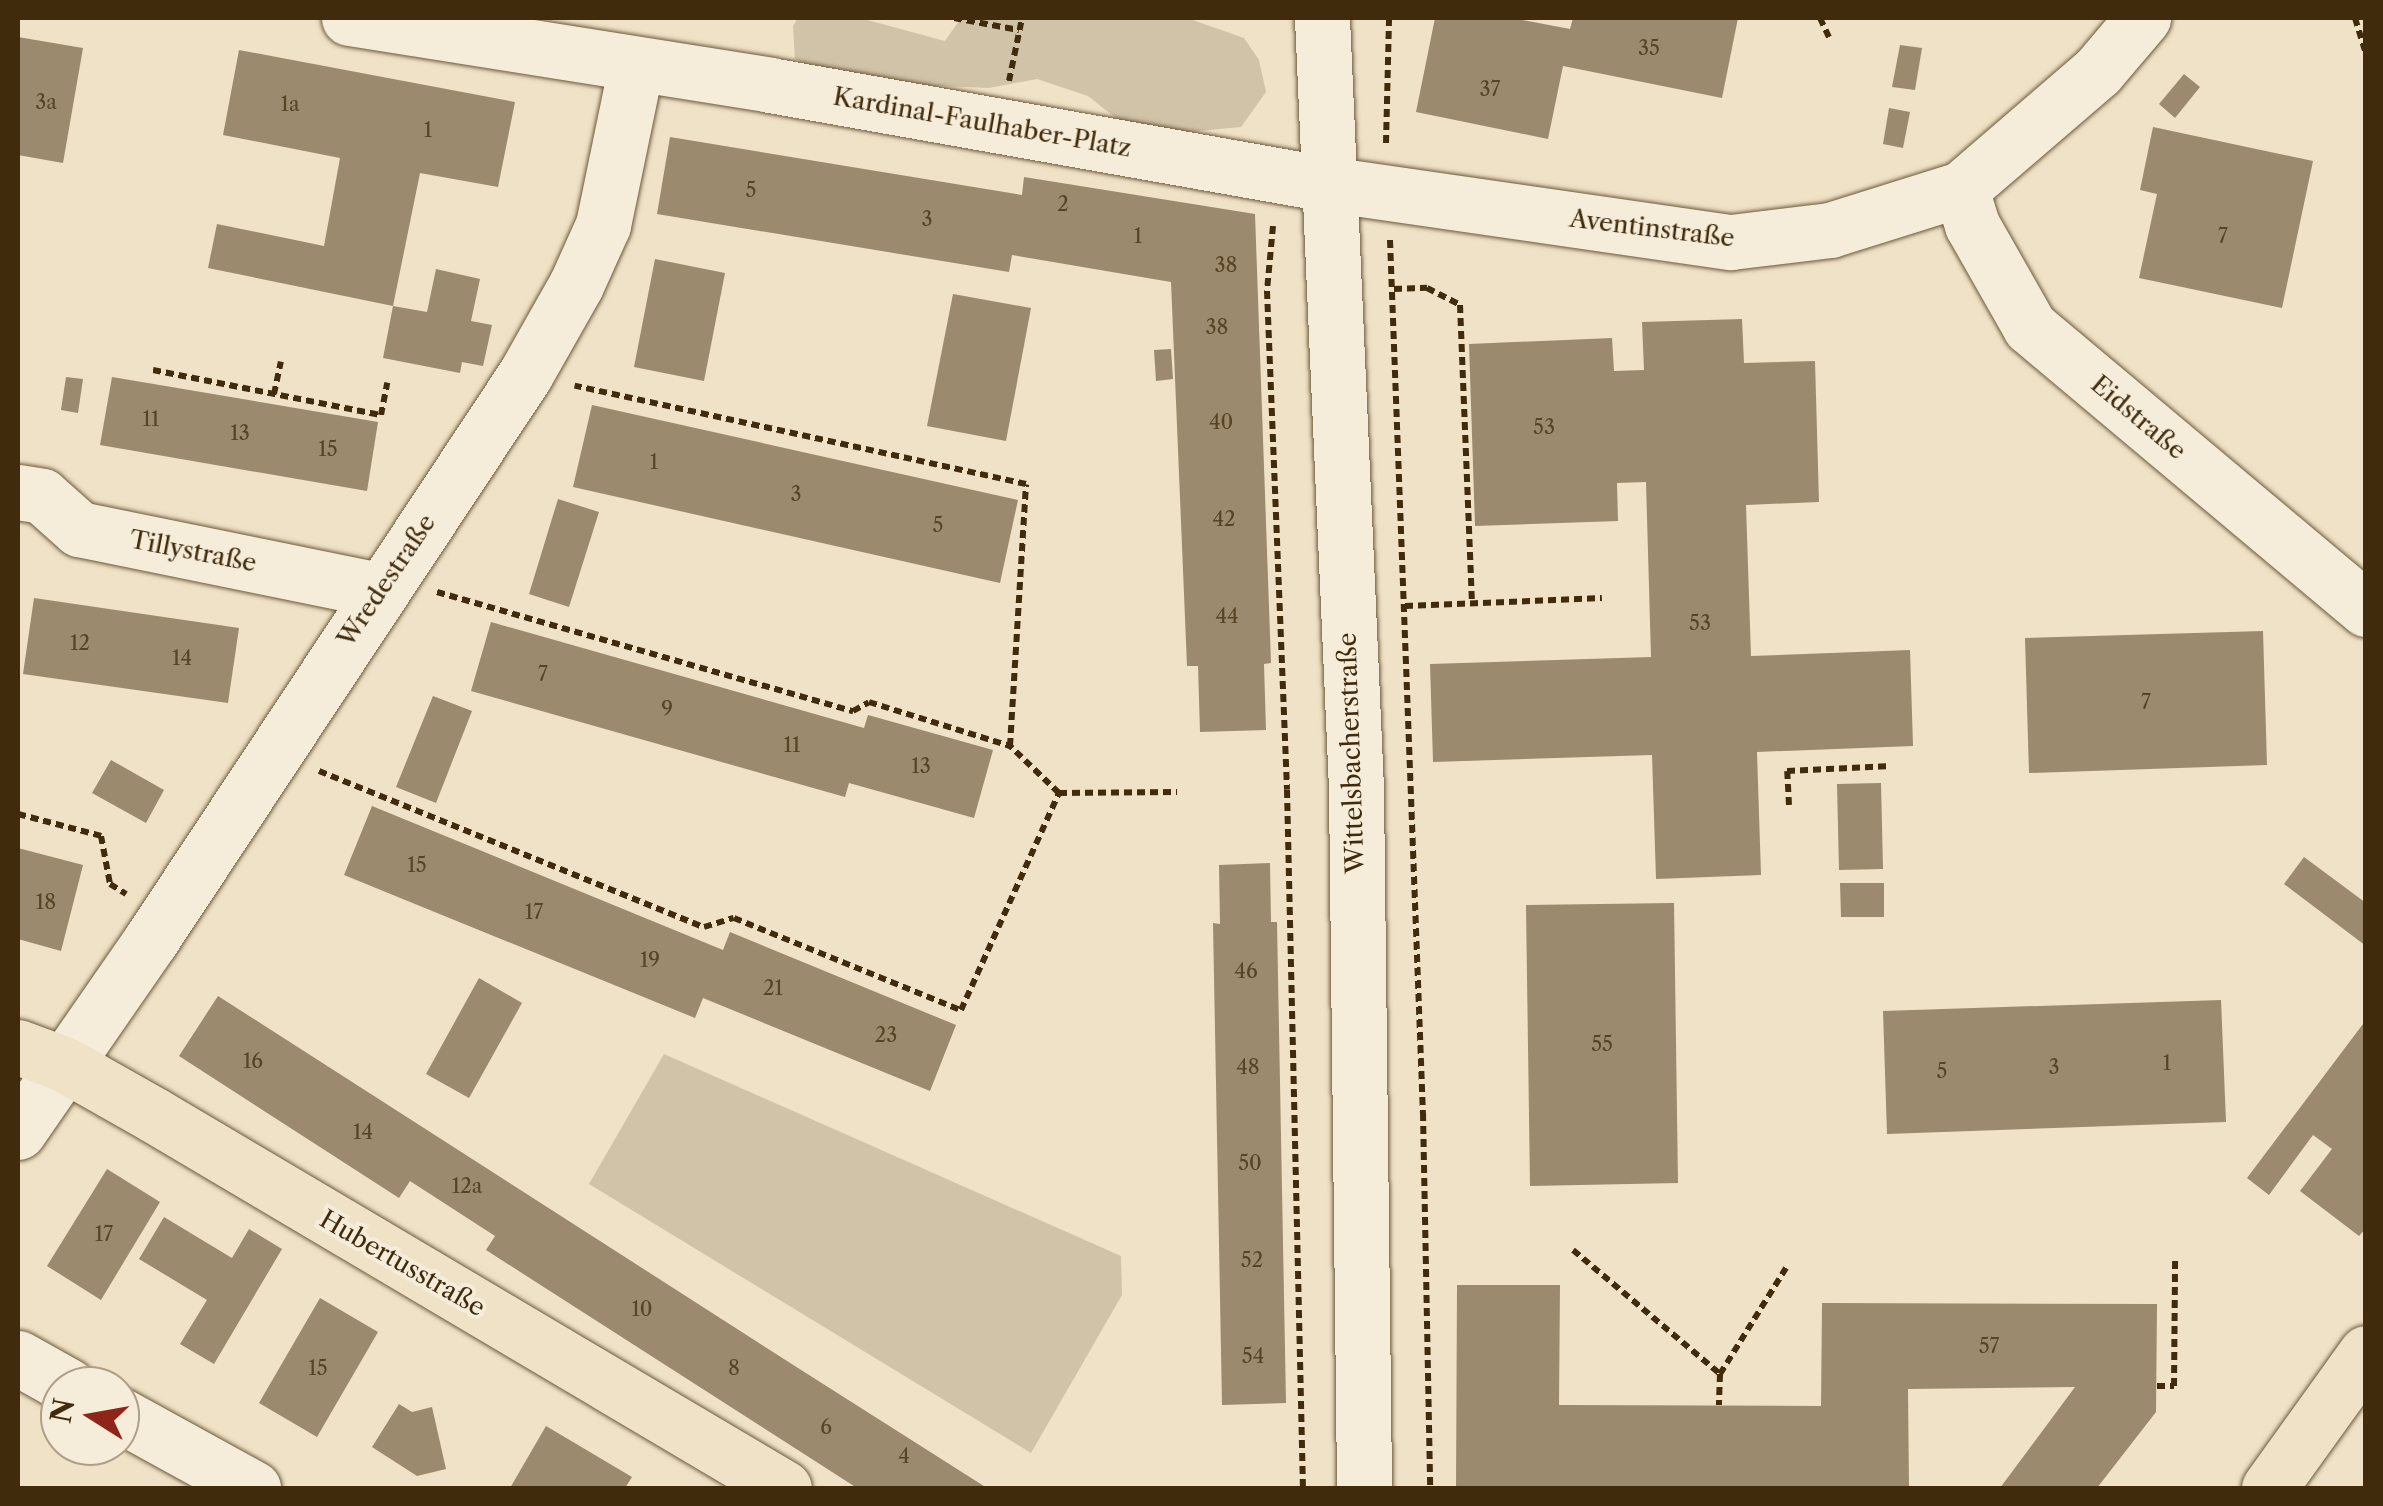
<!DOCTYPE html>
<html>
<head>
<meta charset="utf-8">
<style>
	body { margin:0 }
	#map { position:relative; width:2383px; height:1506px; overflow:hidden; background:#efe2c6; font-family:"Libre Caslon Text",serif }
	div>[style] { position:absolute }
	[style*='--x'] { left:calc(var(--x)*1px); top:calc(var(--y)*1px); width:calc(var(--w)*1px); rotate:calc(var(--a)*1deg) }
	.green>* { inset:0; background:#d1c3a7 }
	.building>* { inset:0; background:#9b8a6d }
	.path>* { height:6px; margin-top:-3px; transform-origin:0; background:repeating-linear-gradient(90deg,#412b0d 0 8px,transparent 0 13px) }
	.roads { filter:drop-shadow(0 0 2px #6c593b) drop-shadow(0 0 2px #6c593b) }
	.minor>* { height:55px; margin:-27.5px; padding:0 27.5px; transform-origin:27.5px; border-radius:27.5px; background:#f5ecda }
	.major>* { height:55px; margin:-27.5px; padding:0 27.5px; transform-origin:27.5px; border-radius:27.5px; background:#efe2c6 }
	span { translate:-50% -50%; white-space:nowrap; text-align:center; line-height:1.15; -webkit-text-stroke:8px #f5ecda; paint-order:stroke }
	.number-label { font-size:20px; color:#584325 }
	.number-label span { -webkit-text-stroke-width:0 }
	.street-label { font-size:25px; color:#412b0d }
	.frame { position:absolute; inset:0; border:20px solid #412b0d; pointer-events:none }
	.north { position:absolute; left:40px; top:1366px; width:100px; height:100px; box-sizing:border-box; background:#f5ecda; border:2px solid #ad9f88; border-radius:50%; rotate:281deg; font-size:28px; font-weight:700; line-height:40px; text-align:center; color:#412b0d }
	.north::after { content:''; display:block; margin:auto; width:35px; height:45px; background:#8f2418; clip-path:polygon(50% 0,100% 100%,50% 72%,0 100%) }
</style>
</head>
<body>
<div id="map">
	<div class="green">
		<i style="clip-path:polygon(798px 18px,860px 18px,945px 41px,961px 18px,1187px 18px,1244px 38px,1259px 60px,1266px 92px,1241px 127px,1189px 132px,1122px 123px,1088px 96px,1037px 79px,989px 88px,853px 82px,795px 59px,793px 26px)"></i>
		<i style="clip-path:polygon(664px 1054px,1121px 1256px,1122px 1295px,1031px 1453px,589px 1184px)"></i>
	</div>
	<div class="building">
		<i style="clip-path:polygon(1435px 18px,1512px 18px,1570px 29px,1573px 18px,1738px 18px,1722px 98px,1563px 66px,1548px 139px,1416px 112px)"></i>
		<i style="clip-path:polygon(18px 37px,83px 48px,63px 163px,18px 155px)"></i>
		<i style="clip-path:polygon(1900px 45px,1922px 48px,1915px 90px,1892px 87px)"></i>
		<i style="clip-path:polygon(239px 50px,515px 102px,498px 187px,420px 173px,393px 306px,208px 268px,217px 224px,324px 246px,340px 158px,223px 135px)"></i>
		<i style="clip-path:polygon(2184px 74px,2200px 87px,2175px 118px,2159px 104px)"></i>
		<i style="clip-path:polygon(1889px 108px,1910px 112px,1903px 148px,1883px 144px)"></i>
		<i style="clip-path:polygon(2153px 127px,2313px 161px,2282px 308px,2139px 278px,2157px 194px,2140px 190px)"></i>
		<i style="clip-path:polygon(670px 137px,1022px 195px,1024px 177px,1255px 214px,1271px 663px,1264px 664px,1266px 730px,1200px 732px,1198px 666px,1187px 666px,1171px 282px,1012px 255px,1009px 272px,657px 214px)"></i>
		<i style="clip-path:polygon(655px 259px,725px 273px,704px 381px,634px 367px)"></i>
		<i style="clip-path:polygon(436px 269px,480px 279px,471px 321px,492px 325px,483px 366px,462px 362px,460px 373px,383px 358px,393px 306px,427px 312px)"></i>
		<i style="clip-path:polygon(953px 294px,1031px 308px,1006px 441px,927px 426px)"></i>
		<i style="clip-path:polygon(1742px 319px,1744px 363px,1815px 361px,1819px 502px,1746px 505px,1751px 656px,1910px 650px,1913px 746px,1757px 752px,1761px 875px,1656px 879px,1652px 755px,1433px 762px,1430px 664px,1651px 657px,1646px 482px,1617px 483px,1618px 521px,1475px 526px,1469px 344px,1612px 338px,1614px 371px,1644px 370px,1642px 322px)"></i>
		<i style="clip-path:polygon(1171px 349px,1173px 379px,1156px 381px,1154px 350px)"></i>
		<i style="clip-path:polygon(66px 377px,83px 379px,78px 413px,61px 410px)"></i>
		<i style="clip-path:polygon(112px 377px,378px 422px,367px 491px,100px 445px)"></i>
		<i style="clip-path:polygon(592px 405px,1018px 500px,1000px 583px,573px 487px)"></i>
		<i style="clip-path:polygon(558px 499px,599px 512px,569px 607px,529px 594px)"></i>
		<i style="clip-path:polygon(34px 598px,239px 628px,228px 703px,23px 674px)"></i>
		<i style="clip-path:polygon(491px 622px,864px 728px,868px 715px,993px 750px,974px 818px,849px 783px,845px 797px,471px 691px)"></i>
		<i style="clip-path:polygon(2263px 631px,2267px 765px,2029px 773px,2025px 638px)"></i>
		<i style="clip-path:polygon(433px 696px,472px 711px,436px 803px,396px 787px)"></i>
		<i style="clip-path:polygon(111px 760px,164px 790px,146px 823px,92px 793px)"></i>
		<i style="clip-path:polygon(1881px 783px,1883px 869px,1839px 870px,1837px 784px)"></i>
		<i style="clip-path:polygon(372px 806px,723px 950px,730px 932px,956px 1025px,930px 1091px,703px 998px,695px 1018px,344px 875px)"></i>
		<i style="clip-path:polygon(18px 848px,83px 865px,61px 951px,18px 939px)"></i>
		<i style="clip-path:polygon(2304px 857px,2366px 903px,2366px 946px,2284px 884px)"></i>
		<i style="clip-path:polygon(1270px 863px,1271px 922px,1277px 922px,1286px 1403px,1222px 1405px,1213px 923px,1220px 924px,1219px 865px)"></i>
		<i style="clip-path:polygon(1840px 883px,1884px 883px,1884px 917px,1841px 917px)"></i>
		<i style="clip-path:polygon(1674px 903px,1678px 1183px,1530px 1186px,1526px 905px)"></i>
		<i style="clip-path:polygon(479px 978px,522px 1003px,469px 1098px,426px 1074px)"></i>
		<i style="clip-path:polygon(218px 996px,798px 1368px,987px 1488px,857px 1488px,486px 1250px,495px 1236px,410px 1181px,399px 1198px,179px 1056px)"></i>
		<i style="clip-path:polygon(2221px 1000px,2226px 1122px,1887px 1134px,1883px 1011px)"></i>
		<i style="clip-path:polygon(2366px 1020px,2366px 1228px,2359px 1236px,2300px 1191px,2332px 1149px,2313px 1135px,2269px 1195px,2247px 1178px)"></i>
		<i style="clip-path:polygon(107px 1169px,160px 1202px,101px 1300px,47px 1266px)"></i>
		<i style="clip-path:polygon(164px 1217px,232px 1258px,249px 1229px,282px 1249px,214px 1364px,180px 1344px,207px 1300px,139px 1259px)"></i>
		<i style="clip-path:polygon(1457px 1285px,1560px 1285px,1559px 1405px,1821px 1406px,1822px 1303px,2157px 1304px,2156px 1412px,2097px 1488px,2000px 1488px,2075px 1387px,1908px 1389px,1909px 1488px,1456px 1488px)"></i>
		<i style="clip-path:polygon(320px 1298px,378px 1332px,317px 1437px,259px 1403px)"></i>
		<i style="clip-path:polygon(399px 1404px,412px 1412px,432px 1407px,446px 1469px,417px 1476px,372px 1447px)"></i>
		<i style="clip-path:polygon(546px 1426px,632px 1477px,625px 1488px,510px 1488px)"></i>
	</div>
	<div class="path">
		<i style="--x:954;--y:18;--w:66;--a:10.5"></i>
		<i style="--x:1820;--y:18;--w:23;--a:65"></i>
		<i style="--x:2355;--y:18;--w:37;--a:73"></i>
		<i style="--x:1009;--y:81;--w:64;--a:-78.3"></i>
		<i style="--x:1386;--y:143;--w:125;--a:-88.6"></i>
		<i style="--x:1273;--y:226;--w:65;--a:95.3"></i>
		<i style="--x:1267;--y:291;--w:499;--a:87.7"></i>
		<i style="--x:1287;--y:790;--w:698;--a:88.69"></i>
		<i style="--x:1390;--y:240;--w:874;--a:87.84"></i>
		<i style="--x:1423;--y:1113;--w:375;--a:88.9"></i>
		<i style="--x:1394;--y:289;--w:33;--a:-2"></i>
		<i style="--x:1427;--y:288;--w:37;--a:27"></i>
		<i style="--x:1460;--y:305;--w:298;--a:87.7"></i>
		<i style="--x:153;--y:370;--w:232;--a:11.2"></i>
		<i style="--x:381;--y:415;--w:33;--a:-79"></i>
		<i style="--x:274;--y:394;--w:33;--a:-78"></i>
		<i style="--x:437;--y:592;--w:433;--a:16"></i>
		<i style="--x:853;--y:711;--w:18;--a:-29"></i>
		<i style="--x:869;--y:702;--w:148;--a:17.3"></i>
		<i style="--x:1405;--y:606;--w:197;--a:-2.3"></i>
		<i style="--x:319;--y:771;--w:415;--a:22.1"></i>
		<i style="--x:704;--y:927;--w:31;--a:-17"></i>
		<i style="--x:734;--y:918;--w:245;--a:22.1"></i>
		<i style="--x:961;--y:1010;--w:238;--a:-65.7"></i>
		<i style="--x:1059;--y:793;--w:68;--a:-136.2"></i>
		<i style="--x:1010;--y:746;--w:262;--a:-86.5"></i>
		<i style="--x:1026;--y:484;--w:462;--a:-167.7"></i>
		<i style="--x:1059;--y:793;--w:118;--a:-0.5"></i>
		<i style="--x:1789;--y:805;--w:34;--a:-93"></i>
		<i style="--x:1787;--y:771;--w:104;--a:-2.8"></i>
		<i style="--x:18;--y:814;--w:86;--a:14.8"></i>
		<i style="--x:101;--y:836;--w:49;--a:79.4"></i>
		<i style="--x:110;--y:884;--w:19;--a:32"></i>
		<i style="--x:1573;--y:1250;--w:192;--a:40.1"></i>
		<i style="--x:1720;--y:1374;--w:31;--a:92"></i>
		<i style="--x:1720;--y:1374;--w:125;--a:-58.1"></i>
		<i style="--x:2157;--y:1386;--w:17;--a:0"></i>
		<i style="--x:2174;--y:1386;--w:127;--a:-89.5"></i>
	</div>
	<div class="roads">
		<div class="minor">
			<i style="--x:349;--y:18;--w:426;--a:9"></i>
			<i style="--x:770;--y:85;--w:566;--a:10.08"></i>
			<i style="--x:1327;--y:184;--w:408;--a:8.2"></i>
			<i style="--x:1731;--y:242;--w:100;--a:-6.9"></i>
			<i style="--x:1830;--y:230;--w:137;--a:-17.4"></i>
			<i style="--x:1961;--y:189;--w:181;--a:-40.7"></i>
			<i style="--x:2098;--y:71;--w:70;--a:-49.7"></i>
			<i style="--x:1322;--y:18;--w:772;--a:87.47"></i>
			<i style="--x:1356;--y:789;--w:699;--a:89.34"></i>
			<i style="--x:1961;--y:189;--w:38;--a:73"></i>
			<i style="--x:1972;--y:225;--w:117;--a:60.4"></i>
			<i style="--x:2030;--y:327;--w:439;--a:40"></i>
			<i style="--x:18;--y:492;--w:24;--a:9"></i>
			<i style="--x:42;--y:496;--w:50;--a:41.7"></i>
			<i style="--x:79;--y:529;--w:307;--a:11.5"></i>
			<i style="--x:18;--y:1132;--w:234;--a:-55.3"></i>
			<i style="--x:151;--y:940;--w:678;--a:-56.5"></i>
			<i style="--x:525;--y:375;--w:103;--a:-60.5"></i>
			<i style="--x:576;--y:285;--w:66;--a:-65.8"></i>
			<i style="--x:603;--y:225;--w:163;--a:-78.3"></i>
			<i style="--x:18;--y:1358;--w:57;--a:29.2"></i>
			<i style="--x:120;--y:1415;--w:152;--a:28.8"></i>
		</div>
		<div class="major">
			<i style="--x:18;--y:1047;--w:49;--a:20.3"></i>
			<i style="--x:64;--y:1064;--w:103;--a:29.5"></i>
			<i style="--x:154;--y:1115;--w:732;--a:30.63"></i>
			<i style="--x:2269;--y:1488;--w:166;--a:-54.3"></i>
		</div>
	</div>
	<div class="number-label">
		<span style="left:1649px;top:48px">35</span>
		<span style="left:1490px;top:89px">37</span>
		<span style="left:46px;top:102px">3a</span>
		<span style="left:290px;top:104px">1a</span>
		<span style="left:428px;top:130px">1</span>
		<span style="left:751px;top:190px">5</span>
		<span style="left:1063px;top:204px">2</span>
		<span style="left:927px;top:219px">3</span>
		<span style="left:1138px;top:236px">1</span>
		<span style="left:2223px;top:236px">7</span>
		<span style="left:1226px;top:265px">38</span>
		<span style="left:1217px;top:327px">38</span>
		<span style="left:151px;top:419px">11</span>
		<span style="left:1221px;top:422px">40</span>
		<span style="left:1544px;top:427px">53</span>
		<span style="left:240px;top:433px">13</span>
		<span style="left:328px;top:449px">15</span>
		<span style="left:654px;top:462px">1</span>
		<span style="left:796px;top:494px">3</span>
		<span style="left:1224px;top:519px">42</span>
		<span style="left:938px;top:525px">5</span>
		<span style="left:1227px;top:616px">44</span>
		<span style="left:1700px;top:623px">53</span>
		<span style="left:80px;top:643px">12</span>
		<span style="left:182px;top:658px">14</span>
		<span style="left:543px;top:674px">7</span>
		<span style="left:2146px;top:702px">7</span>
		<span style="left:667px;top:709px">9</span>
		<span style="left:792px;top:745px">11</span>
		<span style="left:921px;top:766px">13</span>
		<span style="left:417px;top:865px">15</span>
		<span style="left:46px;top:902px">18</span>
		<span style="left:534px;top:912px">17</span>
		<span style="left:650px;top:960px">19</span>
		<span style="left:1246px;top:971px">46</span>
		<span style="left:773px;top:988px">21</span>
		<span style="left:886px;top:1035px">23</span>
		<span style="left:1602px;top:1044px">55</span>
		<span style="left:253px;top:1061px">16</span>
		<span style="left:2167px;top:1063px">1</span>
		<span style="left:1248px;top:1067px">48</span>
		<span style="left:2054px;top:1067px">3</span>
		<span style="left:1942px;top:1071px">5</span>
		<span style="left:363px;top:1132px">14</span>
		<span style="left:1250px;top:1163px">50</span>
		<span style="left:467px;top:1186px">12a</span>
		<span style="left:104px;top:1234px">17</span>
		<span style="left:1252px;top:1260px">52</span>
		<span style="left:642px;top:1309px">10</span>
		<span style="left:1989px;top:1346px">57</span>
		<span style="left:1253px;top:1356px">54</span>
		<span style="left:318px;top:1368px">15</span>
		<span style="left:734px;top:1368px">8</span>
		<span style="left:826px;top:1427px">6</span>
		<span style="left:904px;top:1456px">4</span>
	</div>
	<div class="street-label">
		<span style="left:982px;top:123px;rotate:10deg">Kardinal-Faulhaber-Platz</span>
		<span style="left:1652px;top:229px;rotate:7deg">Aventinstraße</span>
		<span style="left:2138px;top:418px;rotate:40deg">Eidstraße</span>
		<span style="left:193px;top:552px;rotate:11deg">Tillystraße</span>
		<span style="left:387px;top:581px;rotate:-56deg">Wredestraße</span>
		<span style="left:1352px;top:753px;rotate:-92deg">Wittelsbacherstraße</span>
		<span style="left:402px;top:1264px;rotate:30deg">Hubertusstraße</span>
	</div>
	<div class="frame"></div>
	<div class="north">N</div>
</div>
</body>
</html>
